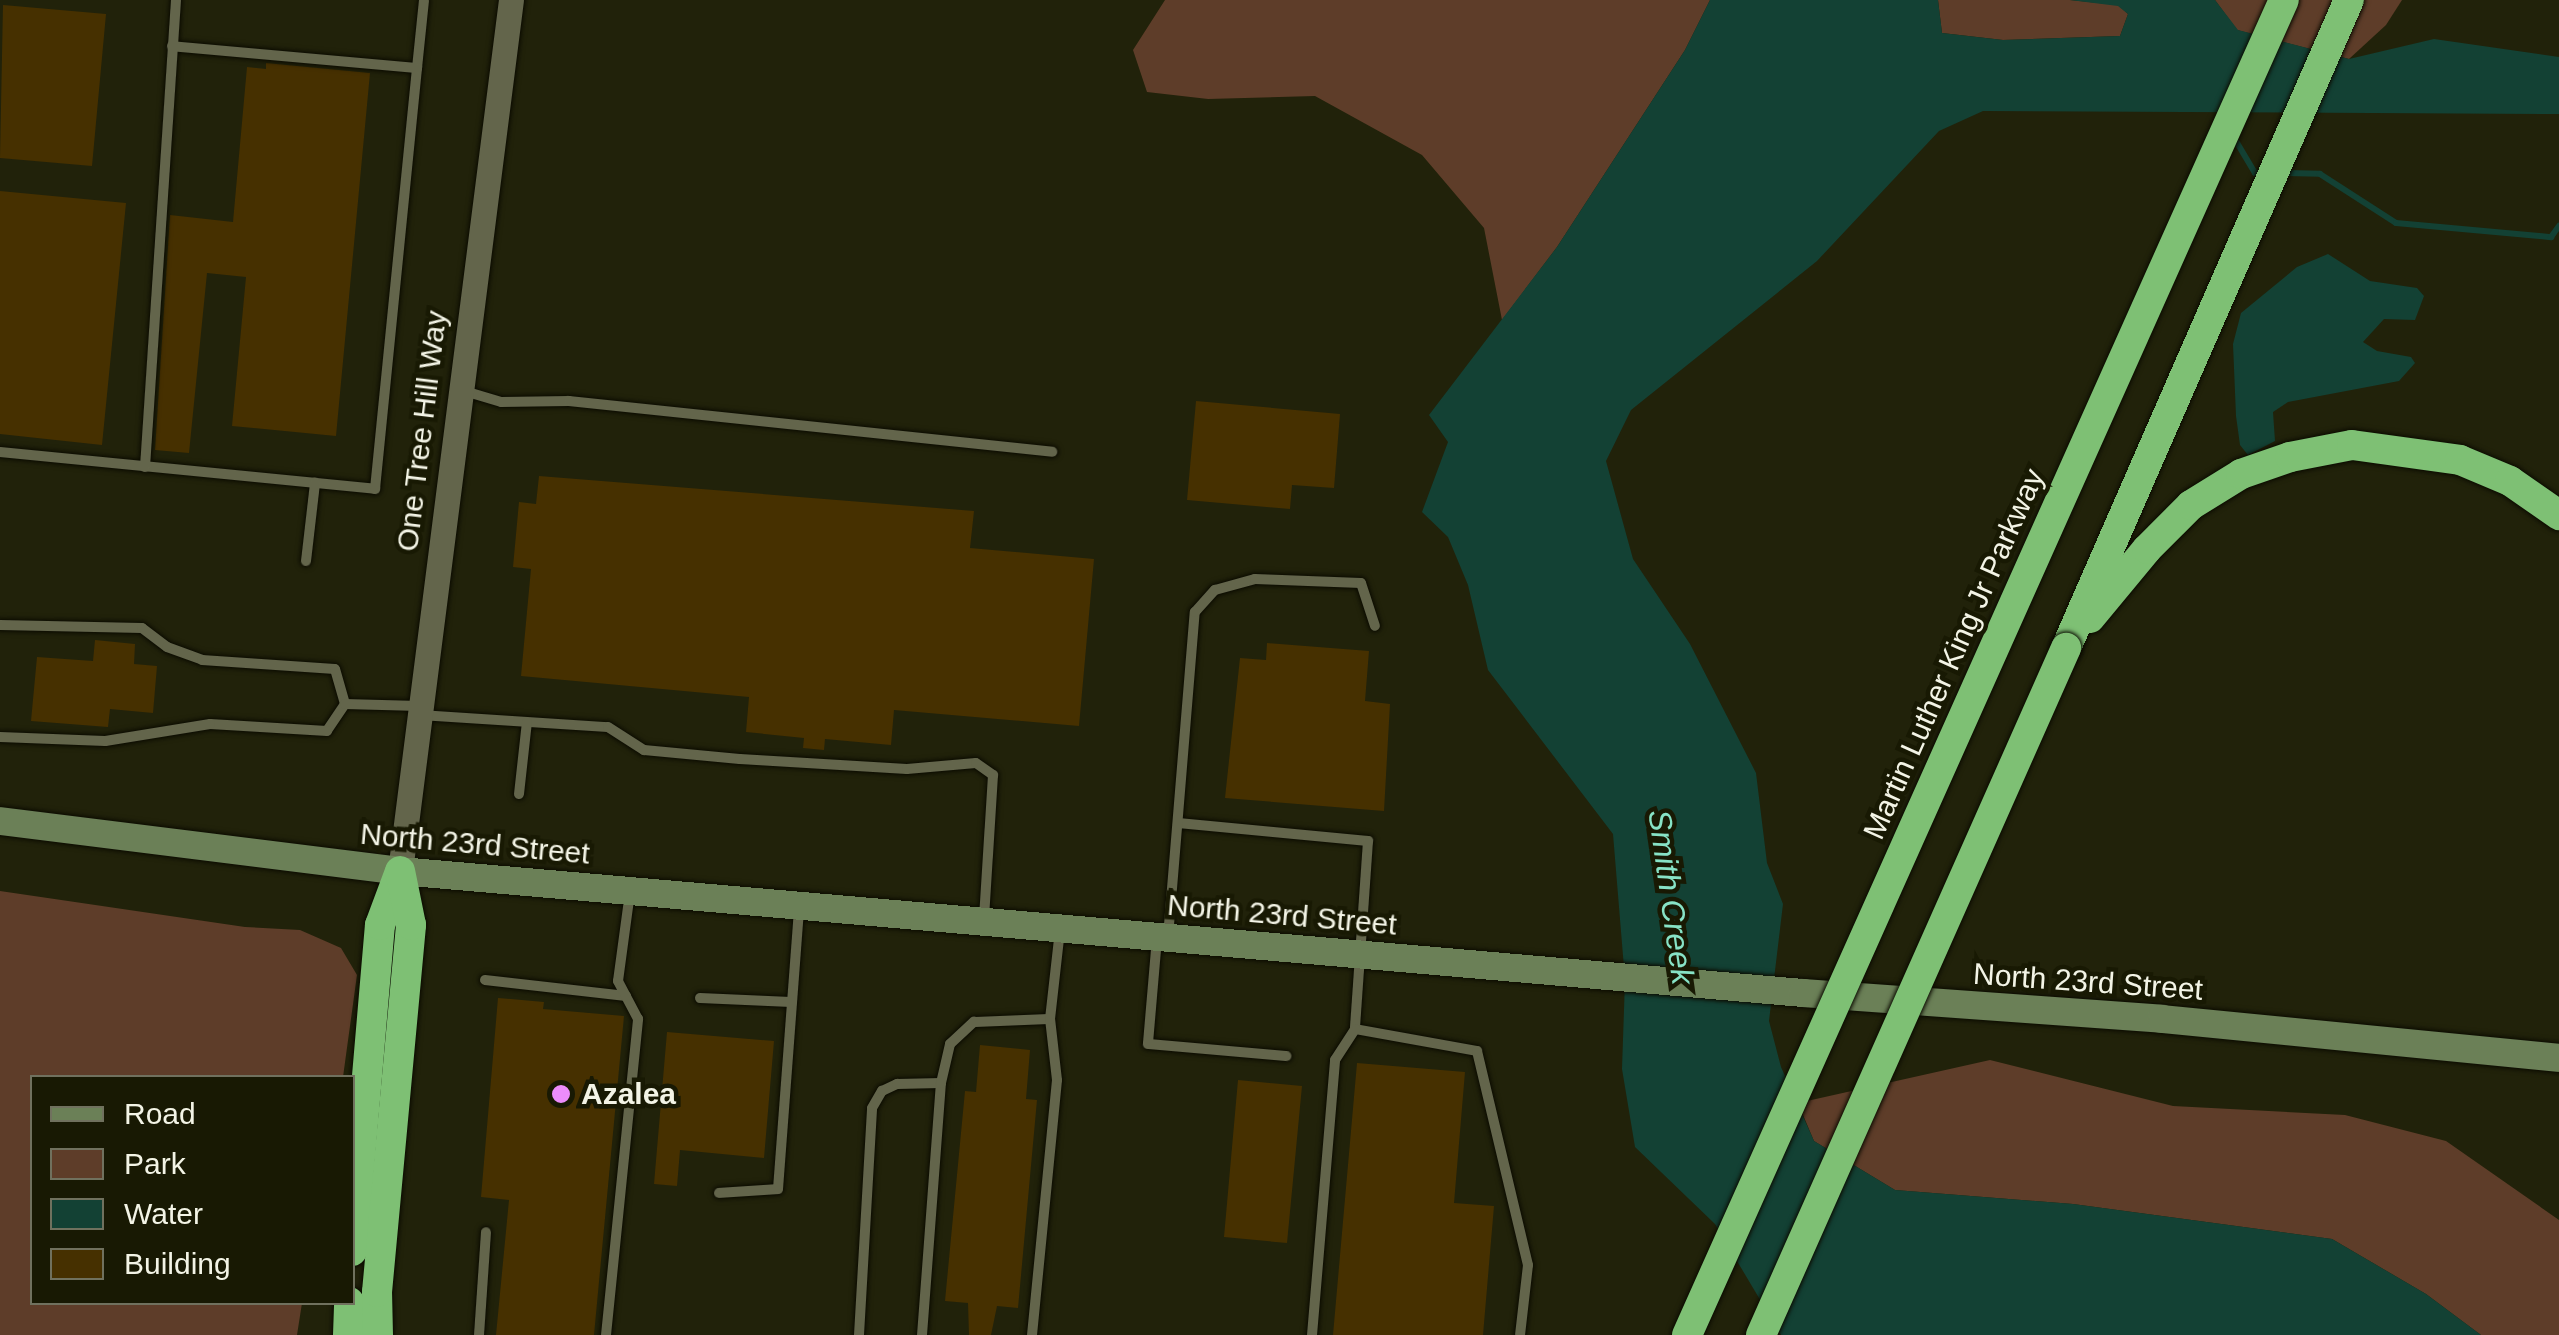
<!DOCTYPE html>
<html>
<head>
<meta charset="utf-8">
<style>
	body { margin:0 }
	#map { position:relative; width:2559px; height:1335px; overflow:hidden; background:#21220a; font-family:Arial,sans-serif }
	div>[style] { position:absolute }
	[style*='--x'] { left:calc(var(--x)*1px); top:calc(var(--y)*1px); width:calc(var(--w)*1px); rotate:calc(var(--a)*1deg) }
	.green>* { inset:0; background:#5e3d29 }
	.water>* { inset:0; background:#134134 }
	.stream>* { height:6px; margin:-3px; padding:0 3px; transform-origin:3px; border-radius:3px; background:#134134 }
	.building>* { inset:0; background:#463000 }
	.roads { filter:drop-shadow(0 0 2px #0b0b00) drop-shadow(0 0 2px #0b0b00) }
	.service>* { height:10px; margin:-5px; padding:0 5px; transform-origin:5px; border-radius:5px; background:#63654b }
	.tertiary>* { height:25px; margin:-12.5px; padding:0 12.5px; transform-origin:12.5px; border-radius:12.5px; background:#63654b }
	.secondary>* { height:28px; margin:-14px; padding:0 14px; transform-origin:14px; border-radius:14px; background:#6b8057 }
	.motorway>* { height:30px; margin:-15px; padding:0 15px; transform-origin:15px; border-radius:15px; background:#7ec074 }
	.bridges { filter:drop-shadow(0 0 2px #0b0b00) drop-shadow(0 0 2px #0b0b00) }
	.motorway-bridge>* { height:30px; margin:-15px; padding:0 15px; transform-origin:15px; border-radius:15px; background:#7ec074 }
	.dots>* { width:28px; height:28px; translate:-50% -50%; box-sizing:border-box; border:5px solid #181903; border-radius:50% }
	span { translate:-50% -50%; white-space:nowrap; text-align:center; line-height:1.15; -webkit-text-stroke:9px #181903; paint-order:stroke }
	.street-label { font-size:30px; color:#f3f4e6 }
	.poi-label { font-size:30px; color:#f3f4e6; font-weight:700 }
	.left { translate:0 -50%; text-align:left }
	.water-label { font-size:32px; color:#87e3c6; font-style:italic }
	.legend { position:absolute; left:30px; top:1075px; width:325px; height:230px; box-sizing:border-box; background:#181903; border:2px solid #70715e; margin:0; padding:12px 18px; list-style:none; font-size:30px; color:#f3f4e6 }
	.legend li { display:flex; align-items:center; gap:20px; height:50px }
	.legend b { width:50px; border:2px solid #70715e }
</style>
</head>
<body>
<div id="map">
	<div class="green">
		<i style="clip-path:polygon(1165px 0,1710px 0,1685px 50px,1557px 247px,1502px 320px,1484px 228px,1422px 155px,1315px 96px,1208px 99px,1147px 92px,1133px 50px)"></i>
		<i style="clip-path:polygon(1938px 0,2070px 0,2118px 5px,2128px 14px,2120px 36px,2003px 40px,1942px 33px)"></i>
		<i style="clip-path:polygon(2215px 0,2402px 0,2386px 25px,2349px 59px,2237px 30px)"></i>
		<i style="clip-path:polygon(0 891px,245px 927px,300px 930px,341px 948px,357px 975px,343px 1077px,32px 1078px,32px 1302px,302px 1303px,297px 1335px,0 1335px)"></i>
		<i style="clip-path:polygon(1990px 1060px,2173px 1106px,2345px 1115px,2446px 1141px,2559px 1220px,2559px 1335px,2481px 1335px,2426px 1294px,2332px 1239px,2073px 1204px,1895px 1190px,1814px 1141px,1798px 1103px)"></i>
	</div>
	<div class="water">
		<i style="clip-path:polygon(1710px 0,1938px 0,1942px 33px,2003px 40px,2120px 36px,2128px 14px,2118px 6px,2070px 0,2215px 0,2238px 30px,2349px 59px,2434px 39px,2559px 57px,2559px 114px,1983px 111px,1939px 131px,1817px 261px,1631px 410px,1606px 461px,1633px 559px,1690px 644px,1756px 773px,1767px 863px,1783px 904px,1769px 1021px,1781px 1067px,1814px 1141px,1895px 1190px,2073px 1204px,2332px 1239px,2426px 1294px,2481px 1335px,1781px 1335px,1715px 1224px,1635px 1147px,1622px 1069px,1625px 980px,1613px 834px,1488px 670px,1468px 585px,1448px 537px,1422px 512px,1448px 442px,1429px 415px,1557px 247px,1685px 50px)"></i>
		<i style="clip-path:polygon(2328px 254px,2370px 281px,2417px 288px,2424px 296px,2415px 320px,2384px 319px,2363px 342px,2377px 351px,2411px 357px,2415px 363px,2399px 381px,2288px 402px,2273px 412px,2275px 441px,2248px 455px,2240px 445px,2236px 416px,2233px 344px,2241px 313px,2297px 267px)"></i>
	</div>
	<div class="stream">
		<i style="--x:2233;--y:136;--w:43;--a:59.3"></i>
		<i style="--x:2255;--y:173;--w:9;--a:0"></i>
		<i style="--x:2281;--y:173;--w:39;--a:1"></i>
		<i style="--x:2320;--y:174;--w:90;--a:32.8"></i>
		<i style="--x:2396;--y:223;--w:156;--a:5.2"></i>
		<i style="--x:2551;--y:237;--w:14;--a:-54"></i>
	</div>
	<div class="building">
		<i style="clip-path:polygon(3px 5px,106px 14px,92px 166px,0 158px)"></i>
		<i style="clip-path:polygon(266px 63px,370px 73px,336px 436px,232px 426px,246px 277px,207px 273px,189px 453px,155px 450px,170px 215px,233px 222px,247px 67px,266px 69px)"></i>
		<i style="clip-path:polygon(0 191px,126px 203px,102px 445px,0 434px)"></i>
		<i style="clip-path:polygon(1196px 401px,1340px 414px,1334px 488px,1292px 485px,1290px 509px,1187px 500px)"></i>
		<i style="clip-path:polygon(539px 476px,974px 511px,970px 548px,1094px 559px,1079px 726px,894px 710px,891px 745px,825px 739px,824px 750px,803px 748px,804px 738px,746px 732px,749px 697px,521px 676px,531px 569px,513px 567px,519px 502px,536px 504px)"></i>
		<i style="clip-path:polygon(95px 640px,135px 644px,134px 664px,157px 666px,153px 713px,110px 709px,108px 727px,31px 721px,37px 657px,93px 661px)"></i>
		<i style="clip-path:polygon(1267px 643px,1369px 651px,1365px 701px,1390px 704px,1384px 811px,1225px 798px,1240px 658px,1266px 660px)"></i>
		<i style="clip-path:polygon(498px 998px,544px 1002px,543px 1009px,624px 1016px,594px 1335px,496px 1335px,509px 1200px,481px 1197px)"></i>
		<i style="clip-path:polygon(667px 1032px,774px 1041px,764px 1158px,680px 1150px,677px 1186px,654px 1184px)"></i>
		<i style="clip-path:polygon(980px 1045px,1030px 1050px,1026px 1099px,1037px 1100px,1018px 1308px,997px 1306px,991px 1335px,969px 1335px,968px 1303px,945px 1301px,965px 1091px,976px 1092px)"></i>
		<i style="clip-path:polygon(1357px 1063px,1465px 1072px,1454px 1203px,1494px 1206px,1483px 1335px,1333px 1335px)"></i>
		<i style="clip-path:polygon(1238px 1080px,1302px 1086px,1287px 1243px,1224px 1237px)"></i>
	</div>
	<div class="roads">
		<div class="service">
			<i style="--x:417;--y:68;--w:68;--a:-84.1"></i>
			<i style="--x:461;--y:390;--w:42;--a:16.7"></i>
			<i style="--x:501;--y:402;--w:68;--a:-0.8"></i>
			<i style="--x:569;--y:401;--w:486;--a:6"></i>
			<i style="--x:0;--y:452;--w:377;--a:5.6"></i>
			<i style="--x:375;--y:489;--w:423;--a:-84.3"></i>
			<i style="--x:417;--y:68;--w:246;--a:-174.9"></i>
			<i style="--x:145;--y:467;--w:468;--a:-86.2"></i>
			<i style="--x:306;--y:561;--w:79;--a:-83.4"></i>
			<i style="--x:0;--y:625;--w:142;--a:1.2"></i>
			<i style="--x:142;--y:628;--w:31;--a:37"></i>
			<i style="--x:167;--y:647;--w:37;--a:20"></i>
			<i style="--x:202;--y:660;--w:133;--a:3.9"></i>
			<i style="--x:335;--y:669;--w:36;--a:74"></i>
			<i style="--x:345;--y:704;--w:32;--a:124"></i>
			<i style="--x:327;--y:731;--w:117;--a:-176.6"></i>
			<i style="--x:210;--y:724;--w:106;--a:170.8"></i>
			<i style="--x:105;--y:741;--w:105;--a:-177.8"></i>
			<i style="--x:345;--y:704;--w:74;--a:1.5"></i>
			<i style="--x:420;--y:715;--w:188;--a:3.7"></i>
			<i style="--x:608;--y:727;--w:43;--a:32.6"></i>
			<i style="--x:644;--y:750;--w:96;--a:5.4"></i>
			<i style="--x:740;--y:759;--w:167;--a:3.4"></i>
			<i style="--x:907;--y:769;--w:69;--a:-5"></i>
			<i style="--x:976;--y:763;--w:21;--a:35"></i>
			<i style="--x:993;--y:775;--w:143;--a:93.6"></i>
			<i style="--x:519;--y:794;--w:72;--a:-83.7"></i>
			<i style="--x:1178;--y:823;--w:191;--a:5.4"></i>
			<i style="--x:1368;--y:841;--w:188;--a:94"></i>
			<i style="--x:1355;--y:1029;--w:124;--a:10.2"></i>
			<i style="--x:1477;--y:1051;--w:220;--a:76.6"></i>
			<i style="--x:1528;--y:1265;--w:70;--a:96.5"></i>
			<i style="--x:1168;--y:937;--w:326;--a:-85.3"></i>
			<i style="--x:1195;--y:612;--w:30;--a:-48"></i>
			<i style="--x:1215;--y:590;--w:41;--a:-15.4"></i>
			<i style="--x:1255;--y:579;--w:106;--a:2.2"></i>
			<i style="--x:1361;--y:583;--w:45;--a:72"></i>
			<i style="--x:1157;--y:938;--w:106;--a:94.9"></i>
			<i style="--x:1148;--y:1044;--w:139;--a:5"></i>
			<i style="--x:485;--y:980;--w:142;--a:6.5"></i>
			<i style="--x:700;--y:998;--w:91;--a:2.5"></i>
			<i style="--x:719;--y:1193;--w:59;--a:-3.9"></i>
			<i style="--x:778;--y:1189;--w:283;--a:-85.7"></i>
			<i style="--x:479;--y:1335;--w:103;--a:-86.1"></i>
			<i style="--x:606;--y:1335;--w:318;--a:-84.2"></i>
			<i style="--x:638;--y:1019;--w:43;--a:-117.8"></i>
			<i style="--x:618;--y:981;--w:90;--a:-82.3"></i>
			<i style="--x:859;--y:1335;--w:227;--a:-86.7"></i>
			<i style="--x:872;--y:1108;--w:20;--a:-60"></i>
			<i style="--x:882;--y:1091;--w:17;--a:-25"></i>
			<i style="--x:897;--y:1084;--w:44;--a:-1.3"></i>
			<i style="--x:922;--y:1335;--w:253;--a:-85.7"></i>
			<i style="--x:941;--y:1083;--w:40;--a:-77"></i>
			<i style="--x:950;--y:1044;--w:33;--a:-43"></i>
			<i style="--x:974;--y:1022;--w:76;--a:-2.3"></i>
			<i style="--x:1032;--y:1335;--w:256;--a:-84.4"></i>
			<i style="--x:1057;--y:1080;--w:61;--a:-96.5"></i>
			<i style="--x:1050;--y:1019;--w:90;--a:-83.6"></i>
			<i style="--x:1312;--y:1335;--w:276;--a:-85.2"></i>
			<i style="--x:1335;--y:1060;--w:37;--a:-57"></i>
		</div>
		<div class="tertiary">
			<i style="--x:400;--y:871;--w:878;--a:-82.74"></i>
		</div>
		<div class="secondary">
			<i style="--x:0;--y:821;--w:403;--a:7.1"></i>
			<i style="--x:400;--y:871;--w:1408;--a:4.97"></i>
			<i style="--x:1803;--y:993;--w:360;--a:4.1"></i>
			<i style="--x:2162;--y:1019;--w:399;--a:5.6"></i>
		</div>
		<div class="motorway">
			<i style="--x:2090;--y:618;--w:89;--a:-50.4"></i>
			<i style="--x:2147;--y:549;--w:62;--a:-45"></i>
			<i style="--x:2191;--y:505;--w:59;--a:-31.8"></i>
			<i style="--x:2241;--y:474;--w:52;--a:-19.1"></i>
			<i style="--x:2290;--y:457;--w:63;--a:-11"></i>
			<i style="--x:2352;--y:445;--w:109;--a:7.9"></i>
			<i style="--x:2460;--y:460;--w:54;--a:22.8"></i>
			<i style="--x:2510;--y:481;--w:60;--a:34.8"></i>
			<i style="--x:2066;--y:648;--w:707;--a:-66.41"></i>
			<i style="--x:352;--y:1251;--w:327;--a:-85.1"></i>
			<i style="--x:380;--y:925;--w:54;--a:-69.6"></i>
			<i style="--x:348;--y:1335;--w:33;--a:-88"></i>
			<i style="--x:378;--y:1335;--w:43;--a:-91.3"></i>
			<i style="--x:377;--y:1292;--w:369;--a:-84.7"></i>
			<i style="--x:411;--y:925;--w:55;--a:-101.5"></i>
		</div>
	</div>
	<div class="bridges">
		<div class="motorway-bridge">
			<i style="--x:1687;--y:1335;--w:1462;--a:-65.91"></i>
			<i style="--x:1761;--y:1335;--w:752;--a:-66.06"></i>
		</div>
	</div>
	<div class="dots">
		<i style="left:561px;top:1094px;background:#ec8cfb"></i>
	</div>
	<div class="street-label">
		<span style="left:422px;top:431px;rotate:-83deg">One Tree Hill Way</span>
		<span style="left:1954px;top:654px;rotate:-66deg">Martin Luther King Jr Parkway</span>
		<span style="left:475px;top:844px;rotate:5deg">North 23rd Street</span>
		<span style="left:1282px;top:915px;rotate:5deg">North 23rd Street</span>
		<span style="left:2088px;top:982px;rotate:4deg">North 23rd Street</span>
	</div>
	<div class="poi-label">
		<span class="left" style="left:581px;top:1094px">Azalea</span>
	</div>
	<div class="water-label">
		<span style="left:1671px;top:897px;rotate:82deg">Smith Creek</span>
	</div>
	<ul class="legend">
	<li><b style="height:12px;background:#6b8057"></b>Road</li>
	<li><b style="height:28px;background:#5e3d29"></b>Park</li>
	<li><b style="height:28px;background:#134134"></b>Water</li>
	<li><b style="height:28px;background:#463000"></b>Building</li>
	</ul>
</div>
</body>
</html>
